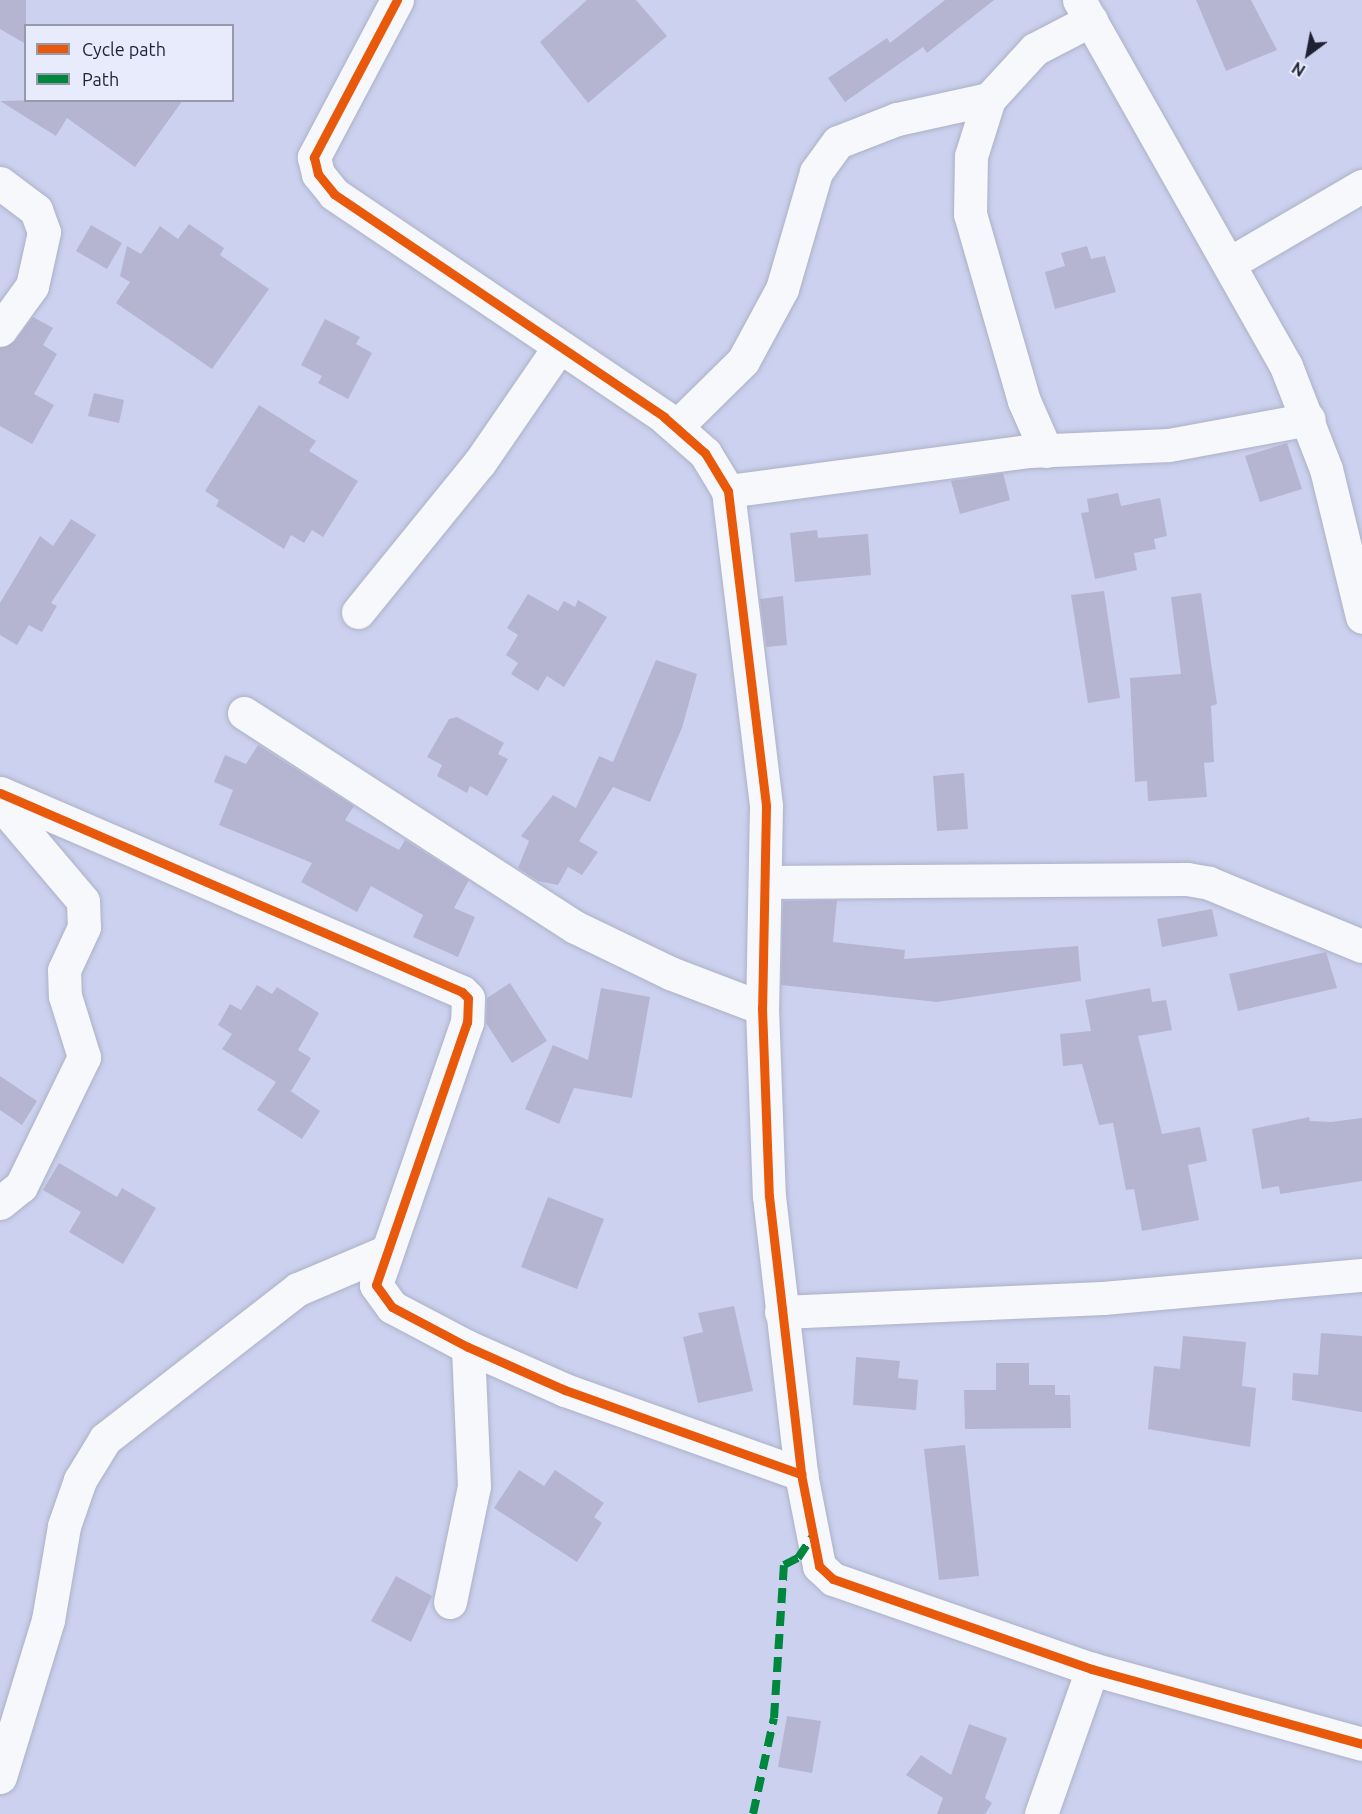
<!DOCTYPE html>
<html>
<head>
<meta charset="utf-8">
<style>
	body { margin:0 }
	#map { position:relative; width:1362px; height:1814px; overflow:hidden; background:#cbd1ee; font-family:Ubuntu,sans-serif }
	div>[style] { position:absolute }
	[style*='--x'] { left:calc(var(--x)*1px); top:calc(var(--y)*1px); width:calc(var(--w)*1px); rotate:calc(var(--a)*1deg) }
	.building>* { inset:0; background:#b6b5d1 }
	.roads { filter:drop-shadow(0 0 2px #adb1c7) drop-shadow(0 0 2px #adb1c7) }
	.street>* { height:33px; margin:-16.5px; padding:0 16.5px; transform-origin:16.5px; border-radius:16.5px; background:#f7f8fc }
	.quiet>* { height:8px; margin-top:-4px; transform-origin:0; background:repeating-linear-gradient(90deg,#00873e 0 15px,transparent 0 23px) }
	.cycleway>* { height:9px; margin:-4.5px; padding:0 4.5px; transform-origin:4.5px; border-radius:4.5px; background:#e8590c }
	span { translate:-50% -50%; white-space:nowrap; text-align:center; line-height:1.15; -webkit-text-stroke:5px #e7ebfb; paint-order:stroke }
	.legend { position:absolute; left:24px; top:24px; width:210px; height:78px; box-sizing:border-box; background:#e7ebfb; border:2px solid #979aab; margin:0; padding:8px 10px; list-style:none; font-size:18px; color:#1e2134 }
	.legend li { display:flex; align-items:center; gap:12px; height:30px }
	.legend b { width:30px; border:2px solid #979aab }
	.north { position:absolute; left:1278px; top:24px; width:60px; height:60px; -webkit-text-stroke:4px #e7ebfb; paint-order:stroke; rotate:212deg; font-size:16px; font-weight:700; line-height:24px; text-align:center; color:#1e2134 }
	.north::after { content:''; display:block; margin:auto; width:21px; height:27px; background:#1e2134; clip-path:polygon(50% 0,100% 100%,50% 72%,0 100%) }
</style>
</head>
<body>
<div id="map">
	<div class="building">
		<i style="clip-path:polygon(0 0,26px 0,26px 44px,0 29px)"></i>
		<i style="clip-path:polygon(587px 0,636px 0,667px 36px,588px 103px,540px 42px)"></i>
		<i style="clip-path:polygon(945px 0,994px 0,927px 53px,923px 47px,845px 102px,828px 78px,887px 38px,890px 43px)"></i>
		<i style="clip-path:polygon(1196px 0,1251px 0,1277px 50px,1226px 71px)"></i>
		<i style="clip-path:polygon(43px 100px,183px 100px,135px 167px,67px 118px,56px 136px,0 101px)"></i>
		<i style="clip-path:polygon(189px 224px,224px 248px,220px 255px,269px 289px,212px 369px,116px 303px,130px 282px,120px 276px,127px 246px,141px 254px,160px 226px,178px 239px)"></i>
		<i style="clip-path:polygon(91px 225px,122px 243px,107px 269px,76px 251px)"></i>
		<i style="clip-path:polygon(1087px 246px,1091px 259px,1105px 256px,1116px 292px,1055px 309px,1045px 272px,1065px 266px,1061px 253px)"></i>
		<i style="clip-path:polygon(33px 317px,53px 328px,43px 345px,57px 354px,34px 394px,54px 405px,32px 444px,0 426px,0 348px,15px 341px)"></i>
		<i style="clip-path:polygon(325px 319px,360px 337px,356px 344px,372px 353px,348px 399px,318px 383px,322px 376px,301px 365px)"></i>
		<i style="clip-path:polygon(94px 393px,124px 400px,119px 423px,88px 416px)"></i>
		<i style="clip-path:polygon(259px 405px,316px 441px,309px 451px,358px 481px,323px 537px,312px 530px,304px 543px,291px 535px,284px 549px,216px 506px,219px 500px,205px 491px)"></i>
		<i style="clip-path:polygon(1287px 443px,1302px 489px,1260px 502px,1245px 456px)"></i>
		<i style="clip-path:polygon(1003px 473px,1010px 500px,960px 514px,951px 481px)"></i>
		<i style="clip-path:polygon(1118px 493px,1121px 506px,1160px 498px,1167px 536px,1154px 539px,1156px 549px,1134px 553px,1137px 570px,1095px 579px,1081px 513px,1089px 512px,1087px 499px)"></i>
		<i style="clip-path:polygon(71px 519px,96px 535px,51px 603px,57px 606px,42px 632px,29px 625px,17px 645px,0 635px,0 603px,40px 536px,53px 546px)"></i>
		<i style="clip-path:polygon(817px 530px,818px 538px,868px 534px,871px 575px,795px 582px,790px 533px)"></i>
		<i style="clip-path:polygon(1104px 591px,1120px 698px,1088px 703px,1071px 595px)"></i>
		<i style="clip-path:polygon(1201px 593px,1217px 704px,1211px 706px,1214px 762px,1204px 763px,1207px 797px,1148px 801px,1147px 781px,1135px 782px,1130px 678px,1181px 674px,1171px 597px)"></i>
		<i style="clip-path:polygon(528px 594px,558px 611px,564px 601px,575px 607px,578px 600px,607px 617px,564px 687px,547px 676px,538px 691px,511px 674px,518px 663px,506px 655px,518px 635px,507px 628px)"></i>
		<i style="clip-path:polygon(783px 596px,787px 645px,766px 647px,760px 599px)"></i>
		<i style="clip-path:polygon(656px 660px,697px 674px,682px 728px,650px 802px,613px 787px,579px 841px,598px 852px,582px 875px,568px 867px,558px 885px,538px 881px,518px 868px,529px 841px,521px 836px,553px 795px,576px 808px,599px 756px,613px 762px)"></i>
		<i style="clip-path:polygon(457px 717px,504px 743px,498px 754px,508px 759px,487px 796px,470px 786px,467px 793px,437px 776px,442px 765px,427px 757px,449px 719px)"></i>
		<i style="clip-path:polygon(258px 745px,354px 806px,345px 820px,399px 850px,405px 840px,469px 880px,454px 908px,475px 917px,458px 957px,413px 937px,423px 915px,371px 886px,357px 912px,301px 882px,312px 863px,219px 825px,233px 790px,214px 782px,225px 755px,246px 764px)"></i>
		<i style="clip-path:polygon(964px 773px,968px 829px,937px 831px,933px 776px)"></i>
		<i style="clip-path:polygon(837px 900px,833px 942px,905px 950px,904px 959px,1078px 946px,1081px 981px,937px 1002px,781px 985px,783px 901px)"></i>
		<i style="clip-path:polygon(1212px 909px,1218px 936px,1162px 947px,1157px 919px)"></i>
		<i style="clip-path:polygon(1326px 952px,1337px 988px,1238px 1011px,1229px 974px)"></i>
		<i style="clip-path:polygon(510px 983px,547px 1041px,512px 1063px,486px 1023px,487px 998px)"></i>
		<i style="clip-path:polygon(257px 985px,272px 994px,277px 987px,319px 1013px,298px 1050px,311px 1058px,291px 1091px,286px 1088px,320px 1111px,302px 1139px,257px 1110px,276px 1082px,222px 1049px,232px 1034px,218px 1025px,230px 1004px,241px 1010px)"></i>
		<i style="clip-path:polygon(601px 988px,650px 997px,632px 1098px,574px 1088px,559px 1124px,525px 1109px,553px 1045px,588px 1060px)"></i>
		<i style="clip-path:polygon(1150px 988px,1152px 1002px,1166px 1000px,1172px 1030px,1138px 1036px,1162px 1134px,1200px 1127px,1207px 1161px,1188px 1165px,1199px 1220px,1142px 1231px,1134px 1189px,1126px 1190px,1113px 1123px,1099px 1125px,1082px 1064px,1063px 1066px,1060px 1034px,1091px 1031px,1085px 1000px)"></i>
		<i style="clip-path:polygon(0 1076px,37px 1101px,22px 1125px,0 1110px)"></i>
		<i style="clip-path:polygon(1309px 1117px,1310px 1121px,1331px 1122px,1362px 1118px,1362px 1181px,1280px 1194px,1279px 1186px,1262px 1189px,1252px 1129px)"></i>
		<i style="clip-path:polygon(59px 1163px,117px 1197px,122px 1188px,156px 1208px,123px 1264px,69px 1232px,81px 1212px,43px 1190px)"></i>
		<i style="clip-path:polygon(548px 1197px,604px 1219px,577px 1289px,521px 1267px)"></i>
		<i style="clip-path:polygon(734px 1306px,753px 1391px,698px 1403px,683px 1337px,703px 1332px,698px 1313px)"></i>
		<i style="clip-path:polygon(1321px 1333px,1362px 1336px,1362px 1412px,1292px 1400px,1293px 1373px,1318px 1375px)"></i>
		<i style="clip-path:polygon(1183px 1336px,1246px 1342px,1242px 1386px,1256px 1388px,1250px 1447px,1148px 1429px,1154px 1366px,1180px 1369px)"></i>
		<i style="clip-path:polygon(856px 1357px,900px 1361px,898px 1378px,918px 1380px,916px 1410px,853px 1405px)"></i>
		<i style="clip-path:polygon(996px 1363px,1029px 1363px,1029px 1385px,1055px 1385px,1055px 1395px,1070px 1395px,1071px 1428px,965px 1429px,964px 1390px,996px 1390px)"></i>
		<i style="clip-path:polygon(965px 1445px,979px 1576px,939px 1580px,924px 1449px)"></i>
		<i style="clip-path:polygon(519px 1470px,544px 1486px,555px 1470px,604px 1503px,594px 1517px,602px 1523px,577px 1562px,494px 1508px)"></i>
		<i style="clip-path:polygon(396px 1576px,432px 1596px,411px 1642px,371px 1621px)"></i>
		<i style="clip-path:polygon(787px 1716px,821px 1721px,812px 1773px,778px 1767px)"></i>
		<i style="clip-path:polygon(969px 1724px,1007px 1738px,985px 1798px,992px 1803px,985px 1814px,937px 1814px,943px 1798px,906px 1775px,921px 1755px,951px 1775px)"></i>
	</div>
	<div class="roads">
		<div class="street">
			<i style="--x:397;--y:0;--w:178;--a:117.9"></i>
			<i style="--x:314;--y:157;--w:17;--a:77"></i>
			<i style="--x:318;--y:174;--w:26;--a:51"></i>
			<i style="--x:334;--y:194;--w:398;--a:34"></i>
			<i style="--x:664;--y:417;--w:55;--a:41.3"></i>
			<i style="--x:705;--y:453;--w:44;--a:58.8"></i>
			<i style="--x:728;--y:491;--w:317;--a:83.1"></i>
			<i style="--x:766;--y:806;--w:202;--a:91.1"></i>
			<i style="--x:762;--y:1008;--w:188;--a:87.9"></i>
			<i style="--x:769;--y:1196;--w:280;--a:83.4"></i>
			<i style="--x:801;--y:1474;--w:94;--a:78.9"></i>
			<i style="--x:819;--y:1566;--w:19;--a:43"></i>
			<i style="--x:833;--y:1579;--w:274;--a:19.2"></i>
			<i style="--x:1092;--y:1669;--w:280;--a:15.5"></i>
			<i style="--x:1079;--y:0;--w:420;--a:60.5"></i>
			<i style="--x:1286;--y:366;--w:110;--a:68.8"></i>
			<i style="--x:1326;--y:469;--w:152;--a:76.3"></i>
			<i style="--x:0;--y:183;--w:45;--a:36.9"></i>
			<i style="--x:36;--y:210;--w:23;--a:70"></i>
			<i style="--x:44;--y:232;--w:55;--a:102.5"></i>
			<i style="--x:32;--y:286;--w:54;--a:126"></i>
			<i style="--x:1230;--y:263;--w:153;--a:-30.3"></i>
			<i style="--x:676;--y:427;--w:94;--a:-44.6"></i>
			<i style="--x:743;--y:361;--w:82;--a:-61.6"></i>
			<i style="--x:782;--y:289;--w:122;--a:-73.8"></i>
			<i style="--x:816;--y:172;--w:37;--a:-54"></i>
			<i style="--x:838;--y:142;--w:63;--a:-21.3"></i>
			<i style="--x:897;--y:119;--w:94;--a:-12.3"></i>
			<i style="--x:1046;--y:451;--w:55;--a:-113.7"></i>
			<i style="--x:1024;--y:401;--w:195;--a:-106.1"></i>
			<i style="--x:970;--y:214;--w:58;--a:-89"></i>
			<i style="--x:971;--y:156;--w:60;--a:-72.5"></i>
			<i style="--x:989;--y:99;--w:68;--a:-47.4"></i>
			<i style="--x:1035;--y:49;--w:63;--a:-27.4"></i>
			<i style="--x:728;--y:491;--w:304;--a:-7.6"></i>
			<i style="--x:1029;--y:451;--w:140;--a:-2.5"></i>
			<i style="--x:1169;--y:445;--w:142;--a:-10.5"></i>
			<i style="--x:358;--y:612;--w:193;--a:-50.9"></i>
			<i style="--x:480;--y:462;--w:140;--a:-55.5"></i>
			<i style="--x:244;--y:713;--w:394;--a:32.9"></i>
			<i style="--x:575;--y:927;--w:106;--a:25.8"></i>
			<i style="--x:670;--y:973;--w:98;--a:20.8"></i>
			<i style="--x:0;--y:793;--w:503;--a:23.3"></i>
			<i style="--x:462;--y:992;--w:8;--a:45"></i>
			<i style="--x:468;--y:998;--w:24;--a:92"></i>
			<i style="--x:467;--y:1022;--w:278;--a:109.1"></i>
			<i style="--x:376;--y:1285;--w:27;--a:54"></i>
			<i style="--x:392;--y:1307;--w:86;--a:27.8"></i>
			<i style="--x:468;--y:1347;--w:106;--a:23.9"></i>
			<i style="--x:565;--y:1390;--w:251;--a:19.6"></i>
			<i style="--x:0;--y:803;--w:128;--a:49.7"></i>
			<i style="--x:83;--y:901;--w:26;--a:88"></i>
			<i style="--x:84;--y:927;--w:47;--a:114.9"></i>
			<i style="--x:64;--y:970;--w:26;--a:88"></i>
			<i style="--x:65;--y:996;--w:64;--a:72.7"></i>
			<i style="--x:84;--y:1057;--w:144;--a:116"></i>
			<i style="--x:21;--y:1186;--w:27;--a:141"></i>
			<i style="--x:765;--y:882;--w:422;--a:-0.4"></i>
			<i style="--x:1187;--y:879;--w:22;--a:10"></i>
			<i style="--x:1209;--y:883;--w:165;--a:22.4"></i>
			<i style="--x:781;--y:1312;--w:322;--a:-2.5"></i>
			<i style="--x:1103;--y:1298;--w:260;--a:-5.1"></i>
			<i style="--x:450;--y:1602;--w:118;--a:-78.3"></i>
			<i style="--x:474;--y:1486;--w:139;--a:-92.5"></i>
			<i style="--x:0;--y:1777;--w:164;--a:-73"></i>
			<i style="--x:48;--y:1620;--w:95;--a:-80.3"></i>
			<i style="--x:64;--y:1526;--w:49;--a:-70.8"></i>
			<i style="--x:80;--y:1480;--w:48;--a:-58.6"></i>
			<i style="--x:105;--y:1439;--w:244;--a:-37.9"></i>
			<i style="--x:298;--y:1289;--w:92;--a:-23"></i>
			<i style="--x:1041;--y:1814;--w:154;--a:-70.6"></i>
		</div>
	</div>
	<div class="quiet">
		<i style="--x:753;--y:1814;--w:98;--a:-77.7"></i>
		<i style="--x:774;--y:1718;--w:153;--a:-86.3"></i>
		<i style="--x:784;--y:1565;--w:16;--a:-27"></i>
		<i style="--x:798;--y:1558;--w:27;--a:-56"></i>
	</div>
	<div class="cycleway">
		<i style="--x:397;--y:0;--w:178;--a:117.9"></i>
		<i style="--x:314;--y:157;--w:17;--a:77"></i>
		<i style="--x:318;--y:174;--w:26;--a:51"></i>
		<i style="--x:334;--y:194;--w:398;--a:34"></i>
		<i style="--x:664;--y:417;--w:55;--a:41.3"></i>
		<i style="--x:705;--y:453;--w:44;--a:58.8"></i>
		<i style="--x:728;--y:491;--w:317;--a:83.1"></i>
		<i style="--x:766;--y:806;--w:202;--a:91.1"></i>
		<i style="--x:762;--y:1008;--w:188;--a:87.9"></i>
		<i style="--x:769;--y:1196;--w:280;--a:83.4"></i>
		<i style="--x:801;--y:1474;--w:94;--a:78.9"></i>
		<i style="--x:819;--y:1566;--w:19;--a:43"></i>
		<i style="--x:833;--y:1579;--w:274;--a:19.2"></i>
		<i style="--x:1092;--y:1669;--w:280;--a:15.5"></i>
		<i style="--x:0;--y:793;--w:503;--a:23.3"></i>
		<i style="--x:462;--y:992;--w:8;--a:45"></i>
		<i style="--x:468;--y:998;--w:24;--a:92"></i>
		<i style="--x:467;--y:1022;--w:278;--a:109.1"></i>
		<i style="--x:376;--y:1285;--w:27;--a:54"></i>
		<i style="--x:392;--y:1307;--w:86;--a:27.8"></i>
		<i style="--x:468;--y:1347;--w:106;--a:23.9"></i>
		<i style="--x:565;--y:1390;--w:251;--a:19.6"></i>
	</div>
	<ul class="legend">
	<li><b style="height:8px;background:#e8590c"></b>Cycle path</li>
	<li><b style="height:8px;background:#00873e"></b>Path</li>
	</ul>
	<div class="north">N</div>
</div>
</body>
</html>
